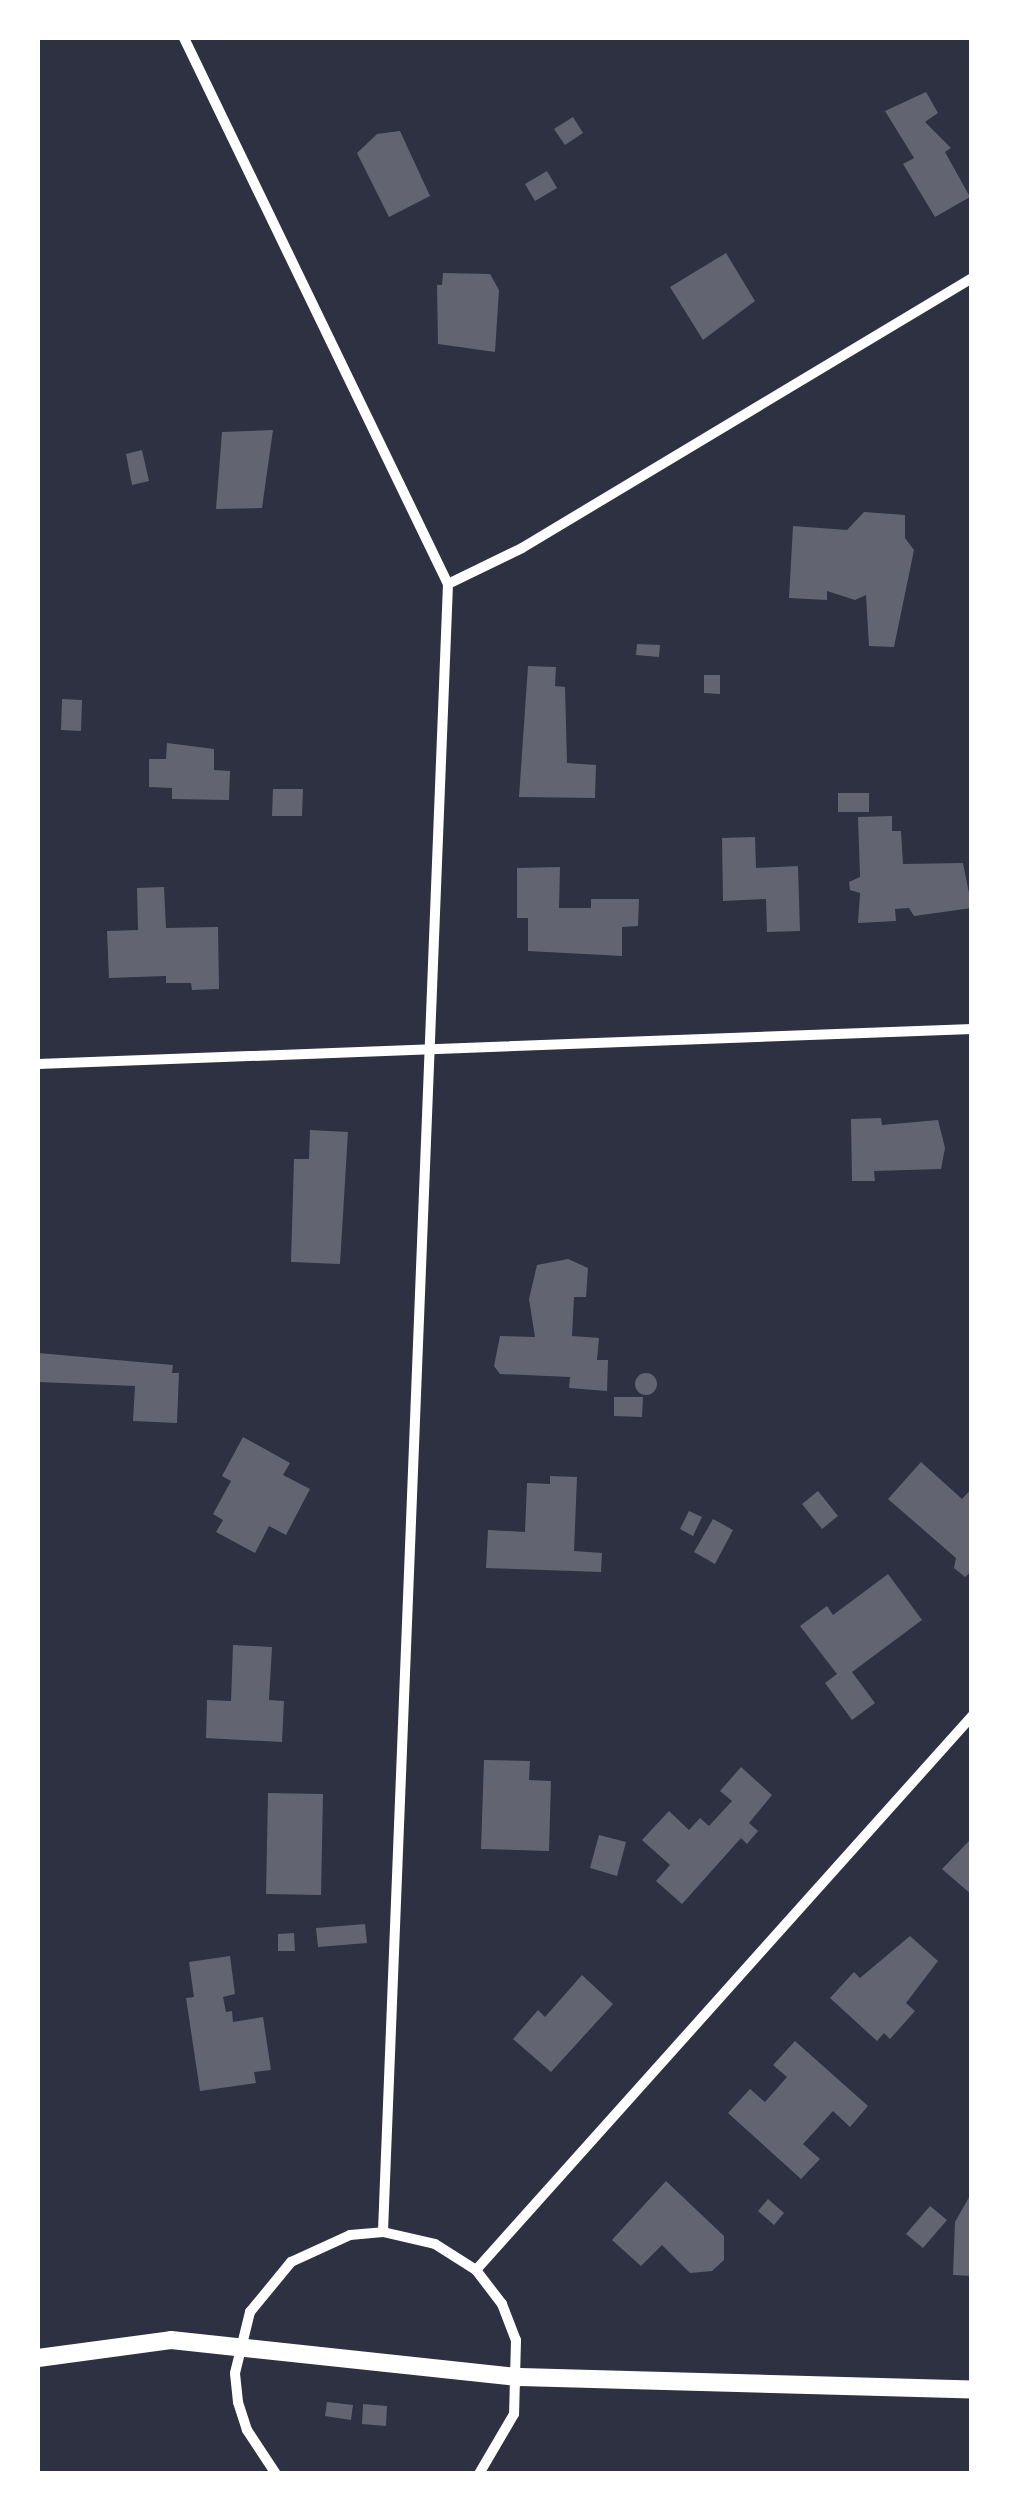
<!DOCTYPE html>
<html>
<head>
<meta charset="utf-8">
<style>
	body { margin:0 }
	#map { position:relative; width:1009px; height:2511px; overflow:hidden; background:#2d3142; font-family:Rubik,sans-serif }
	div>[style] { position:absolute }
	[style*='--x'] { left:calc(var(--x)*1px); top:calc(var(--y)*1px); width:calc(var(--w)*1px); rotate:calc(var(--a)*1deg) }
	.building>* { inset:0; background:#626471 }
	.round { border-radius:50% }
	.minor>* { height:10px; margin:-5px; padding:0 5px; transform-origin:5px; border-radius:5px; background:#fff }
	.tertiary>* { height:18px; margin:-9px; padding:0 9px; transform-origin:9px; border-radius:9px; background:#fff }
	span { translate:-50% -50%; white-space:nowrap; text-align:center; line-height:1.15; -webkit-text-stroke:10px #fff; paint-order:stroke }
	.frame { position:absolute; inset:0; border:40px solid #fff; pointer-events:none }
</style>
</head>
<body>
<div id="map">
	<div class="building">
		<i style="clip-path:polygon(926px 92px,938px 113px,925px 122px,951px 148px,945px 152px,970px 197px,935px 217px,903px 164px,914px 158px,885px 111px)"></i>
		<i style="clip-path:polygon(573px 117px,583px 133px,565px 145px,554px 129px)"></i>
		<i style="clip-path:polygon(400px 131px,430px 196px,389px 217px,357px 153px,377px 134px)"></i>
		<i style="clip-path:polygon(547px 171px,557px 188px,535px 201px,525px 184px)"></i>
		<i style="clip-path:polygon(726px 253px,755px 301px,703px 340px,670px 287px)"></i>
		<i style="clip-path:polygon(443px 273px,490px 274px,499px 290px,495px 352px,438px 344px,437px 285px,442px 285px)"></i>
		<i style="clip-path:polygon(273px 430px,262px 508px,216px 509px,222px 432px)"></i>
		<i style="clip-path:polygon(142px 450px,149px 481px,132px 485px,126px 454px)"></i>
		<i style="clip-path:polygon(864px 512px,905px 515px,905px 538px,914px 550px,894px 647px,869px 646px,866px 595px,855px 600px,827px 591px,827px 600px,789px 598px,793px 526px,847px 530px)"></i>
		<i style="clip-path:polygon(637px 644px,660px 645px,659px 657px,636px 655px)"></i>
		<i style="clip-path:polygon(528px 666px,556px 667px,555px 686px,565px 687px,567px 763px,596px 765px,595px 798px,519px 797px)"></i>
		<i style="clip-path:polygon(704px 675px,720px 675px,720px 694px,704px 693px)"></i>
		<i style="clip-path:polygon(62px 699px,82px 700px,81px 731px,61px 730px)"></i>
		<i style="clip-path:polygon(167px 743px,214px 749px,214px 770px,230px 771px,229px 800px,172px 799px,172px 788px,149px 787px,149px 759px,166px 759px)"></i>
		<i style="clip-path:polygon(273px 789px,303px 789px,302px 816px,272px 816px)"></i>
		<i style="clip-path:polygon(838px 793px,869px 793px,869px 812px,838px 812px)"></i>
		<i style="clip-path:polygon(892px 816px,892px 831px,901px 831px,903px 864px,963px 863px,972px 908px,914px 916px,909px 908px,895px 909px,896px 921px,858px 923px,860px 893px,850px 890px,849px 882px,860px 877px,858px 817px)"></i>
		<i style="clip-path:polygon(755px 837px,756px 868px,798px 866px,800px 931px,767px 932px,766px 899px,723px 901px,722px 838px)"></i>
		<i style="clip-path:polygon(560px 867px,559px 908px,591px 908px,591px 899px,639px 899px,638px 926px,622px 927px,622px 956px,528px 951px,528px 918px,517px 918px,517px 868px)"></i>
		<i style="clip-path:polygon(164px 887px,166px 928px,218px 927px,219px 989px,192px 990px,191px 983px,166px 983px,166px 976px,109px 978px,107px 931px,138px 930px,137px 888px)"></i>
		<i style="clip-path:polygon(881px 1118px,882px 1125px,938px 1120px,945px 1148px,941px 1169px,874px 1171px,875px 1181px,852px 1181px,851px 1119px)"></i>
		<i style="clip-path:polygon(310px 1130px,348px 1132px,340px 1264px,291px 1262px,294px 1159px,309px 1159px)"></i>
		<i style="clip-path:polygon(568px 1259px,588px 1268px,586px 1297px,574px 1297px,572px 1336px,599px 1338px,597px 1360px,608px 1360px,607px 1391px,569px 1388px,570px 1377px,500px 1374px,494px 1366px,500px 1336px,535px 1337px,529px 1299px,537px 1265px)"></i>
		<i style="clip-path:polygon(38px 1353px,173px 1365px,172px 1373px,179px 1373px,177px 1423px,133px 1421px,135px 1386px,38px 1382px)"></i>
		<i class="round" style="left:635px;top:1373px;width:22px;height:22px"></i>
		<i style="clip-path:polygon(614px 1397px,643px 1397px,642px 1417px,614px 1416px)"></i>
		<i style="clip-path:polygon(243px 1437px,290px 1463px,283px 1475px,310px 1489px,286px 1535px,269px 1526px,255px 1553px,216px 1532px,223px 1520px,213px 1514px,231px 1481px,222px 1476px)"></i>
		<i style="clip-path:polygon(921px 1462px,962px 1499px,972px 1488px,972px 1571px,965px 1577px,954px 1568px,956px 1558px,888px 1499px)"></i>
		<i style="clip-path:polygon(550px 1476px,577px 1477px,574px 1551px,602px 1553px,601px 1572px,486px 1568px,488px 1530px,525px 1532px,527px 1483px,550px 1484px)"></i>
		<i style="clip-path:polygon(818px 1491px,838px 1516px,822px 1529px,802px 1504px)"></i>
		<i style="clip-path:polygon(689px 1511px,702px 1517px,693px 1536px,680px 1529px)"></i>
		<i style="clip-path:polygon(713px 1519px,733px 1530px,715px 1564px,694px 1552px)"></i>
		<i style="clip-path:polygon(888px 1574px,922px 1620px,852px 1672px,875px 1703px,852px 1720px,825px 1683px,837px 1674px,800px 1626px,827px 1606px,833px 1615px)"></i>
		<i style="clip-path:polygon(233px 1645px,272px 1647px,269px 1700px,284px 1701px,282px 1742px,206px 1738px,207px 1700px,231px 1701px)"></i>
		<i style="clip-path:polygon(484px 1760px,530px 1761px,529px 1780px,551px 1781px,549px 1851px,481px 1849px)"></i>
		<i style="clip-path:polygon(741px 1767px,772px 1795px,749px 1823px,758px 1831px,747px 1844px,741px 1838px,682px 1904px,656px 1881px,670px 1865px,642px 1840px,669px 1811px,689px 1830px,700px 1818px,709px 1826px,732px 1801px,720px 1791px)"></i>
		<i style="clip-path:polygon(268px 1793px,323px 1794px,321px 1895px,266px 1894px)"></i>
		<i style="clip-path:polygon(599px 1835px,626px 1842px,617px 1876px,590px 1868px)"></i>
		<i style="clip-path:polygon(969px 1841px,972px 1844px,972px 1895px,942px 1869px)"></i>
		<i style="clip-path:polygon(365px 1924px,367px 1943px,318px 1947px,316px 1928px)"></i>
		<i style="clip-path:polygon(294px 1933px,295px 1951px,278px 1951px,278px 1934px)"></i>
		<i style="clip-path:polygon(910px 1936px,938px 1961px,906px 2003px,915px 2011px,890px 2039px,884px 2033px,877px 2041px,830px 1998px,854px 1972px,860px 1978px)"></i>
		<i style="clip-path:polygon(230px 1956px,235px 1994px,223px 1997px,226px 2012px,232px 2011px,233px 2022px,263px 2017px,271px 2070px,254px 2072px,256px 2083px,200px 2091px,186px 1998px,194px 1997px,189px 1962px)"></i>
		<i style="clip-path:polygon(582px 1975px,613px 2004px,551px 2072px,513px 2039px,538px 2010px,545px 2017px)"></i>
		<i style="clip-path:polygon(795px 2041px,868px 2106px,850px 2127px,833px 2111px,803px 2144px,820px 2159px,801px 2179px,728px 2113px,750px 2089px,765px 2102px,787px 2077px,773px 2065px)"></i>
		<i style="clip-path:polygon(666px 2181px,724px 2236px,724px 2260px,712px 2271px,690px 2273px,662px 2245px,641px 2266px,612px 2240px)"></i>
		<i style="clip-path:polygon(972px 2192px,972px 2276px,953px 2275px,955px 2222px)"></i>
		<i style="clip-path:polygon(768px 2199px,784px 2213px,774px 2225px,758px 2211px)"></i>
		<i style="clip-path:polygon(930px 2206px,947px 2220px,923px 2248px,906px 2234px)"></i>
		<i style="clip-path:polygon(327px 2402px,353px 2405px,351px 2420px,325px 2416px)"></i>
		<i style="clip-path:polygon(363px 2404px,387px 2406px,386px 2426px,362px 2424px)"></i>
	</div>
	<div class="minor">
		<i style="--x:184;--y:38;--w:606;--a:64.2"></i>
		<i style="--x:448;--y:584;--w:1649;--a:92.26"></i>
		<i style="--x:448;--y:584;--w:82;--a:-25.9"></i>
		<i style="--x:522;--y:548;--w:525;--a:-30.96"></i>
		<i style="--x:38;--y:1064;--w:935;--a:-2.15"></i>
		<i style="--x:476;--y:2270;--w:744;--a:-48.16"></i>
		<i style="--x:276;--y:2474;--w:53;--a:-123.4"></i>
		<i style="--x:247;--y:2430;--w:29;--a:-108"></i>
		<i style="--x:238;--y:2402;--w:29;--a:-96"></i>
		<i style="--x:235;--y:2373;--w:63;--a:-76.2"></i>
		<i style="--x:250;--y:2312;--w:65;--a:-50.6"></i>
		<i style="--x:291;--y:2262;--w:65;--a:-24.6"></i>
		<i style="--x:350;--y:2235;--w:33;--a:-5"></i>
		<i style="--x:383;--y:2232;--w:53;--a:13"></i>
		<i style="--x:435;--y:2244;--w:49;--a:32.4"></i>
		<i style="--x:476;--y:2270;--w:43;--a:52.6"></i>
		<i style="--x:502;--y:2304;--w:39;--a:69"></i>
		<i style="--x:516;--y:2340;--w:74;--a:91.5"></i>
		<i style="--x:514;--y:2414;--w:69;--a:120.3"></i>
	</div>
	<div class="tertiary">
		<i style="--x:38;--y:2358;--w:134;--a:-7.7"></i>
		<i style="--x:171;--y:2340;--w:351;--a:6.1"></i>
		<i style="--x:520;--y:2377;--w:452;--a:1.6"></i>
	</div>
	<div class="frame"></div>
</div>
</body>
</html>
